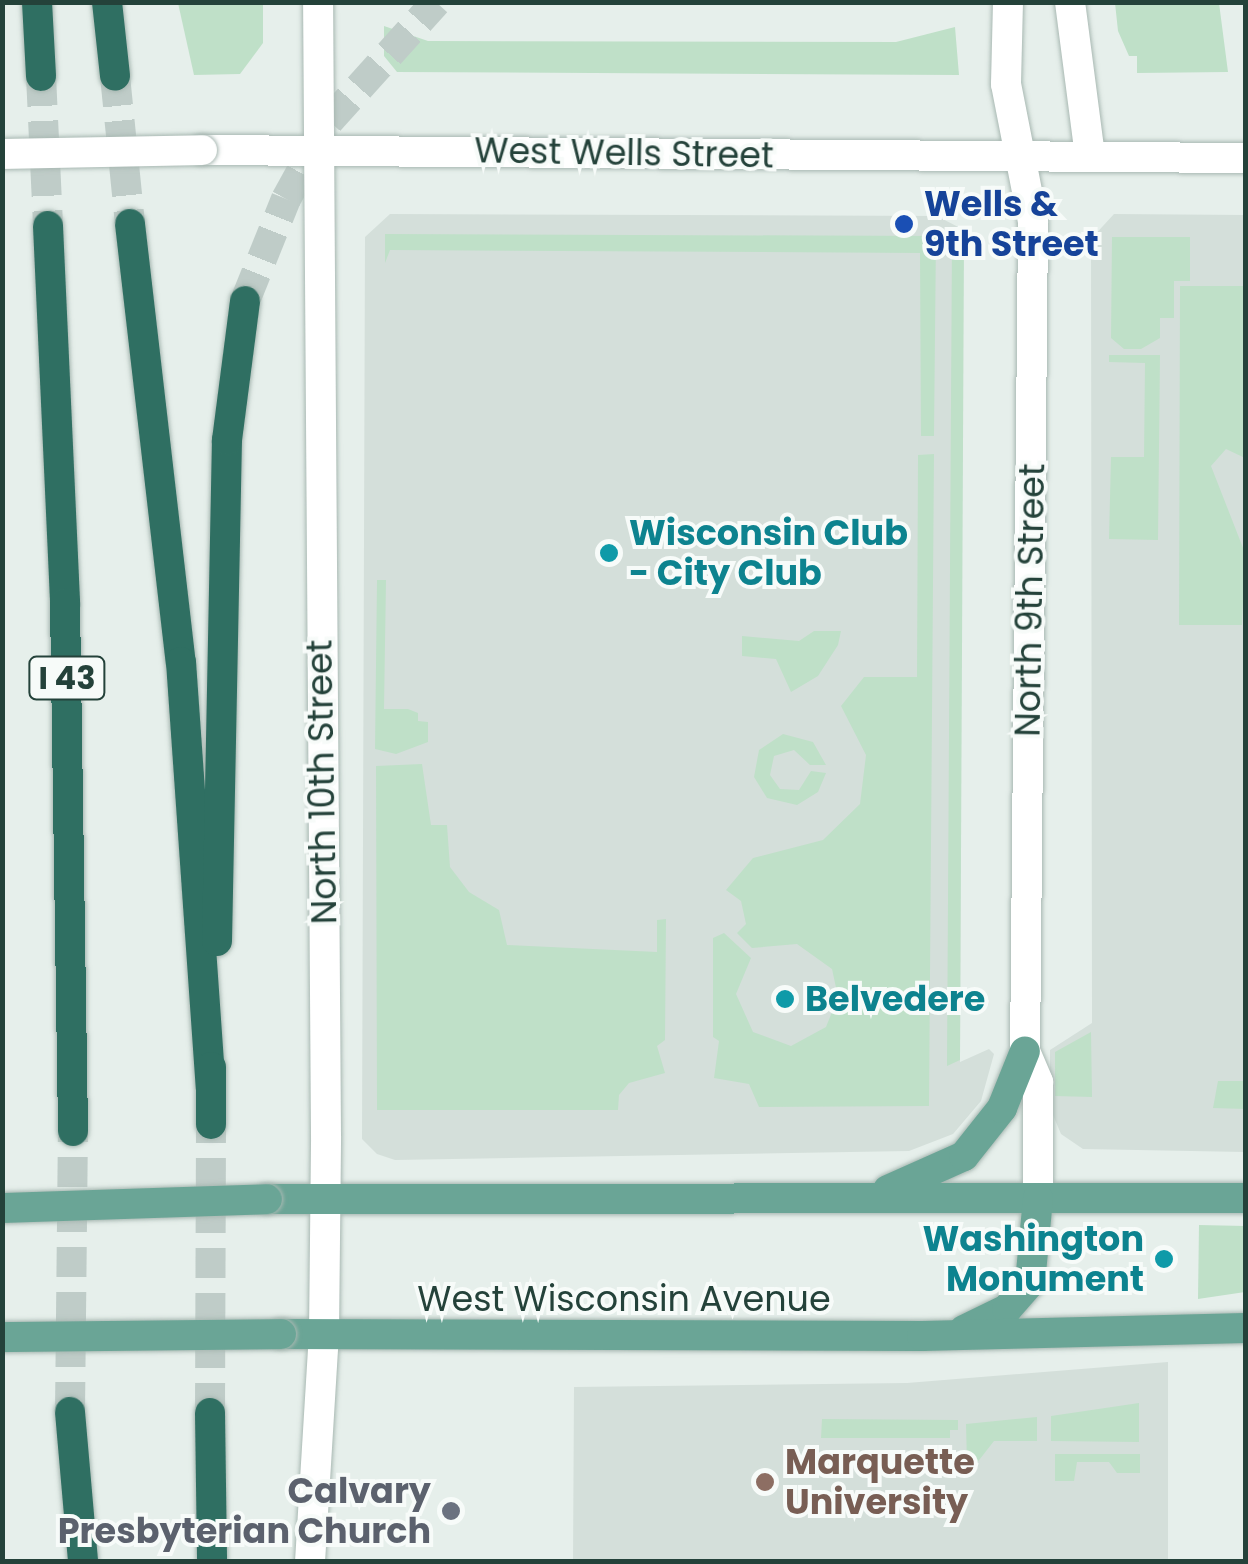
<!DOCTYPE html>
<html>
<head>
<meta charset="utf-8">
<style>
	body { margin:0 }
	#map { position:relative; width:1248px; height:1564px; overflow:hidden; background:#e6efeb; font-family:Poppins,sans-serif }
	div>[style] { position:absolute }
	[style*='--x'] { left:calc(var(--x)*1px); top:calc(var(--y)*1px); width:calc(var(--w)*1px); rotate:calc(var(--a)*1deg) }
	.built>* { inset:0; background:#d4dfda }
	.green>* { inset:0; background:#bfe0c8 }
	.highway-tunnel>* { height:30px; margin-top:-15px; transform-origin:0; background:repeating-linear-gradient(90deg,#bfccc8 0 30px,transparent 0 45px) }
	.roads { filter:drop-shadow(0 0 2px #a8b8b2) drop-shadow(0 0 2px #a8b8b2) }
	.minor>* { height:30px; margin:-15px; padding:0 15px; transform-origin:15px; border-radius:15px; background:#fff }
	.major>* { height:30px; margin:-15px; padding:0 15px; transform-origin:15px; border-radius:15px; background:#6aa596 }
	.highway>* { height:30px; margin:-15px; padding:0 15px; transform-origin:15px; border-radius:15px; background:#2f6f62 }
	.bridges { filter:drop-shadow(0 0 2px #a8b8b2) drop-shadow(0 0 2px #a8b8b2) }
	.minor-bridge>* { height:30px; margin:-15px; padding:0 15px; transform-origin:15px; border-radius:15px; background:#fff }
	.major-bridge>* { height:30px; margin:-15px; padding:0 15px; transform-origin:15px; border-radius:15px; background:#6aa596 }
	.dots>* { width:28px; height:28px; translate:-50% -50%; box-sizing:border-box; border:5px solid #f7fbf9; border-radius:50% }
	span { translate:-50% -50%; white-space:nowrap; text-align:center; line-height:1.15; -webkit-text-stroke:8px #f7fbf9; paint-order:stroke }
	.shield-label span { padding:2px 8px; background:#f7fbf9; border:2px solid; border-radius:8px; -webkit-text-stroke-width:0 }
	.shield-label { font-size:32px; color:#24423a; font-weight:700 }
	.street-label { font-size:35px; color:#24423a }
	.transit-label { font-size:35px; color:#164399; font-weight:700 }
	.left { translate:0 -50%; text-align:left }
	.culture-label { font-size:35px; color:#0d838f; font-weight:700 }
	.right { translate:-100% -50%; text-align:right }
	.education-label { font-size:35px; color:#785e54; font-weight:700 }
	.worship-label { font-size:35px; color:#5b616d; font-weight:700 }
	.frame { position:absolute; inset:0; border:5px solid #24423a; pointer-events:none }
</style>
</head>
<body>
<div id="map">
	<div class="built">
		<i style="clip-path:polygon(390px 214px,937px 216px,962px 229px,960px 1062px,989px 1049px,994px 1054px,981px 1101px,953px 1134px,909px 1151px,395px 1160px,377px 1154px,362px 1139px,365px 237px)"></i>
		<i style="clip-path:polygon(1114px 214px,1245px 215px,1245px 1152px,1083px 1149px,1061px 1134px,1050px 1108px,1050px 1050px,1092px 1023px,1091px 239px)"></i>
		<i style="clip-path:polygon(1168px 1362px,1168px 1561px,573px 1562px,574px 1387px,907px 1383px)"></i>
	</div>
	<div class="green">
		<i style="clip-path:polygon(178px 3px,263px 3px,263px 43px,240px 74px,194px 75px)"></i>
		<i style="clip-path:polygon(1115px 3px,1219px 3px,1228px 72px,1137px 73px,1137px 56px,1129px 56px,1118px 31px)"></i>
		<i style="clip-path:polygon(384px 26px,428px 41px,896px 42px,955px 27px,959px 75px,397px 72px,384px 56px)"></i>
		<i style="clip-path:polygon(385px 234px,936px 236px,934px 436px,921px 436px,920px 253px,390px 250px,385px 263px)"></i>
		<i style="clip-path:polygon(1112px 237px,1190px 237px,1190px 281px,1174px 281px,1174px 318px,1160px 318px,1160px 338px,1141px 349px,1124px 349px,1111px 338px)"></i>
		<i style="clip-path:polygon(952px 238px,964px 239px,960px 1060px,947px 1066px)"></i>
		<i style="clip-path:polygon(1180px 286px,1245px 286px,1245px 458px,1226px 449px,1211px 466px,1245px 553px,1242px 625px,1179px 625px)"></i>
		<i style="clip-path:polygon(1109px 355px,1160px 355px,1158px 540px,1109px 539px,1111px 457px,1144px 457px,1145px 363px,1109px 362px)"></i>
		<i style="clip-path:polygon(934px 454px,929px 1106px,759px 1107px,749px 1084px,714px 1078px,719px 1041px,713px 1037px,713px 938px,724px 933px,751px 958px,736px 994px,753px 1032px,791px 1046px,826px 1027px,838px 997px,832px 969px,797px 944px,752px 948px,737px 933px,746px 924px,741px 901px,726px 890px,753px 858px,823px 840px,860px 804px,866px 755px,841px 706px,864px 677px,917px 677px,918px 455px)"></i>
		<i style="clip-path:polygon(377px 580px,386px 580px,384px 709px,408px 709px,418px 713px,418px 721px,428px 722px,428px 742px,396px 754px,375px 749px)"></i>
		<i style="clip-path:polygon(814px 631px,841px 631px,838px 645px,818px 676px,791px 692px,776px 659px,742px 656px,742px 636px,799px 641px)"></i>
		<i style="clip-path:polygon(783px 734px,813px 742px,826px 765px,810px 765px,794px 750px,774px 756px,770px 775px,780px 789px,799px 790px,811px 771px,826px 773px,818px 792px,797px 805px,767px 798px,754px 777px,759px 750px)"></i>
		<i style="clip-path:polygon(422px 764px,431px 825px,447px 825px,450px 867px,469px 892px,499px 910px,507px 945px,657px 952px,657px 920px,666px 919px,665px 1040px,657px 1046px,665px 1073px,629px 1083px,619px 1095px,618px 1110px,377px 1110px,376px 766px)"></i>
		<i style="clip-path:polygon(1091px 1032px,1092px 1097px,1055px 1096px,1055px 1052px)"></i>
		<i style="clip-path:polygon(1218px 1081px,1245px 1081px,1245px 1109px,1213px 1108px)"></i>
		<i style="clip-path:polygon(1199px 1225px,1245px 1226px,1245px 1292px,1198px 1299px)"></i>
		<i style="clip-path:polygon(1139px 1403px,1139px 1442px,1051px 1441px,1051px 1416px)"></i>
		<i style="clip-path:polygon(1037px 1417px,1037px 1441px,994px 1441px,976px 1464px,967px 1464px,966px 1424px)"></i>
		<i style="clip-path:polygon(822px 1419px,958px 1420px,958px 1430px,950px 1430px,950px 1438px,821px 1438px)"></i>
		<i style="clip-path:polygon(1055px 1454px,1140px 1454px,1140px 1473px,1117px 1473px,1109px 1462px,1077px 1462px,1074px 1481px,1055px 1481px)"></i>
	</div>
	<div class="highway-tunnel">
		<i style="--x:41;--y:76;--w:150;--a:87.3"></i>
		<i style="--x:115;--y:76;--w:149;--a:84.2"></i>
		<i style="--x:245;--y:301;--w:110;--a:-68.1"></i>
		<i style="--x:286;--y:199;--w:89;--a:-61.1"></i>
		<i style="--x:329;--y:121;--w:160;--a:-48"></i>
		<i style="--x:70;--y:1412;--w:281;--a:-89.4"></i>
		<i style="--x:210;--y:1413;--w:289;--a:-89.8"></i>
	</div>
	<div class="roads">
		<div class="minor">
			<i style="--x:1008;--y:2;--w:82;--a:91.4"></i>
			<i style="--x:1006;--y:84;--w:141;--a:78.9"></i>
			<i style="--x:1033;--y:222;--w:829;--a:90.55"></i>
			<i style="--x:1025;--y:1051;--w:34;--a:67"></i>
			<i style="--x:1038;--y:1082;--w:116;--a:90"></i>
			<i style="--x:1070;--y:2;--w:155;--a:82.6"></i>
			<i style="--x:202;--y:150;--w:1044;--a:0.44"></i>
			<i style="--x:310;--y:1562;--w:227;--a:-86.5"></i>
			<i style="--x:324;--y:1335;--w:199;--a:-89.4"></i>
			<i style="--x:326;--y:1136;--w:1134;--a:-90.4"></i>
		</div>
		<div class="major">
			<i style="--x:888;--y:1190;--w:83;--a:-24.1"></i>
			<i style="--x:964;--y:1156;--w:61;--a:-51.6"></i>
			<i style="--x:1002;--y:1108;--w:61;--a:-68"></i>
			<i style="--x:267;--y:1199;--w:979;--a:-0.06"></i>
			<i style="--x:964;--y:1330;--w:48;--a:-26"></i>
			<i style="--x:1007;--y:1309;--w:35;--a:-49"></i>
			<i style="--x:1030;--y:1283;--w:85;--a:-84.6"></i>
			<i style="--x:281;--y:1334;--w:641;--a:0.18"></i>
			<i style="--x:922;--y:1336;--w:324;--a:-1.4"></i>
		</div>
		<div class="highway">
			<i style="--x:37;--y:2;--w:74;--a:86.9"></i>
			<i style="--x:107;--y:2;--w:74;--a:83.8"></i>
			<i style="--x:130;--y:224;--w:441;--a:83.4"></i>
			<i style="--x:181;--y:662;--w:427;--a:86"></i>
			<i style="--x:48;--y:226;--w:377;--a:87.4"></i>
			<i style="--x:65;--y:603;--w:528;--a:89.13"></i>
			<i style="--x:217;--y:941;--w:501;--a:-88.86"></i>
			<i style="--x:227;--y:440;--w:140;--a:-82.6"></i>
			<i style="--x:211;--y:1124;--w:57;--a:-90"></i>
			<i style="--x:70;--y:1412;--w:151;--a:85"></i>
			<i style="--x:210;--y:1413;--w:149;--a:89.2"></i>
		</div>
	</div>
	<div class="bridges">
		<div class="minor-bridge">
			<i style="--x:2;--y:154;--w:200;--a:-1.1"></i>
		</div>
		<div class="major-bridge">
			<i style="--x:2;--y:1208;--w:265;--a:-1.9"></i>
			<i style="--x:2;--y:1337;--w:279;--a:-0.6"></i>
		</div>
	</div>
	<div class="dots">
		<i style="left:904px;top:224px;background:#1a4fb4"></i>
		<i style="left:609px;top:553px;background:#0f9aa8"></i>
		<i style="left:785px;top:999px;background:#0f9aa8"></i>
		<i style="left:1164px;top:1259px;background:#0f9aa8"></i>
		<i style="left:765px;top:1482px;background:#8d6e63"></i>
		<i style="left:451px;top:1511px;background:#6b7280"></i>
	</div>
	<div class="shield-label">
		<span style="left:67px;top:678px">I 43</span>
	</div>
	<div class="street-label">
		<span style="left:624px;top:153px;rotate:1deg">West Wells Street</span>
		<span style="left:1030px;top:600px;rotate:-89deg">North 9th Street</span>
		<span style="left:322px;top:782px;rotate:-91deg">North 10th Street</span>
		<span style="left:624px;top:1299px">West Wisconsin Avenue</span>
	</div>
	<div class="transit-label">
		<span class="left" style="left:924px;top:224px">Wells &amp;<br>9th Street</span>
	</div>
	<div class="culture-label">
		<span class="left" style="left:629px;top:553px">Wisconsin Club<br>- City Club</span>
		<span class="left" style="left:805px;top:999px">Belvedere</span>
		<span class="right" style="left:1144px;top:1259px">Washington<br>Monument</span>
	</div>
	<div class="education-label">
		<span class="left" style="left:785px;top:1482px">Marquette<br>University</span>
	</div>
	<div class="worship-label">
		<span class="right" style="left:431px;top:1511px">Calvary<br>Presbyterian Church</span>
	</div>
	<div class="frame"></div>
</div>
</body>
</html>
